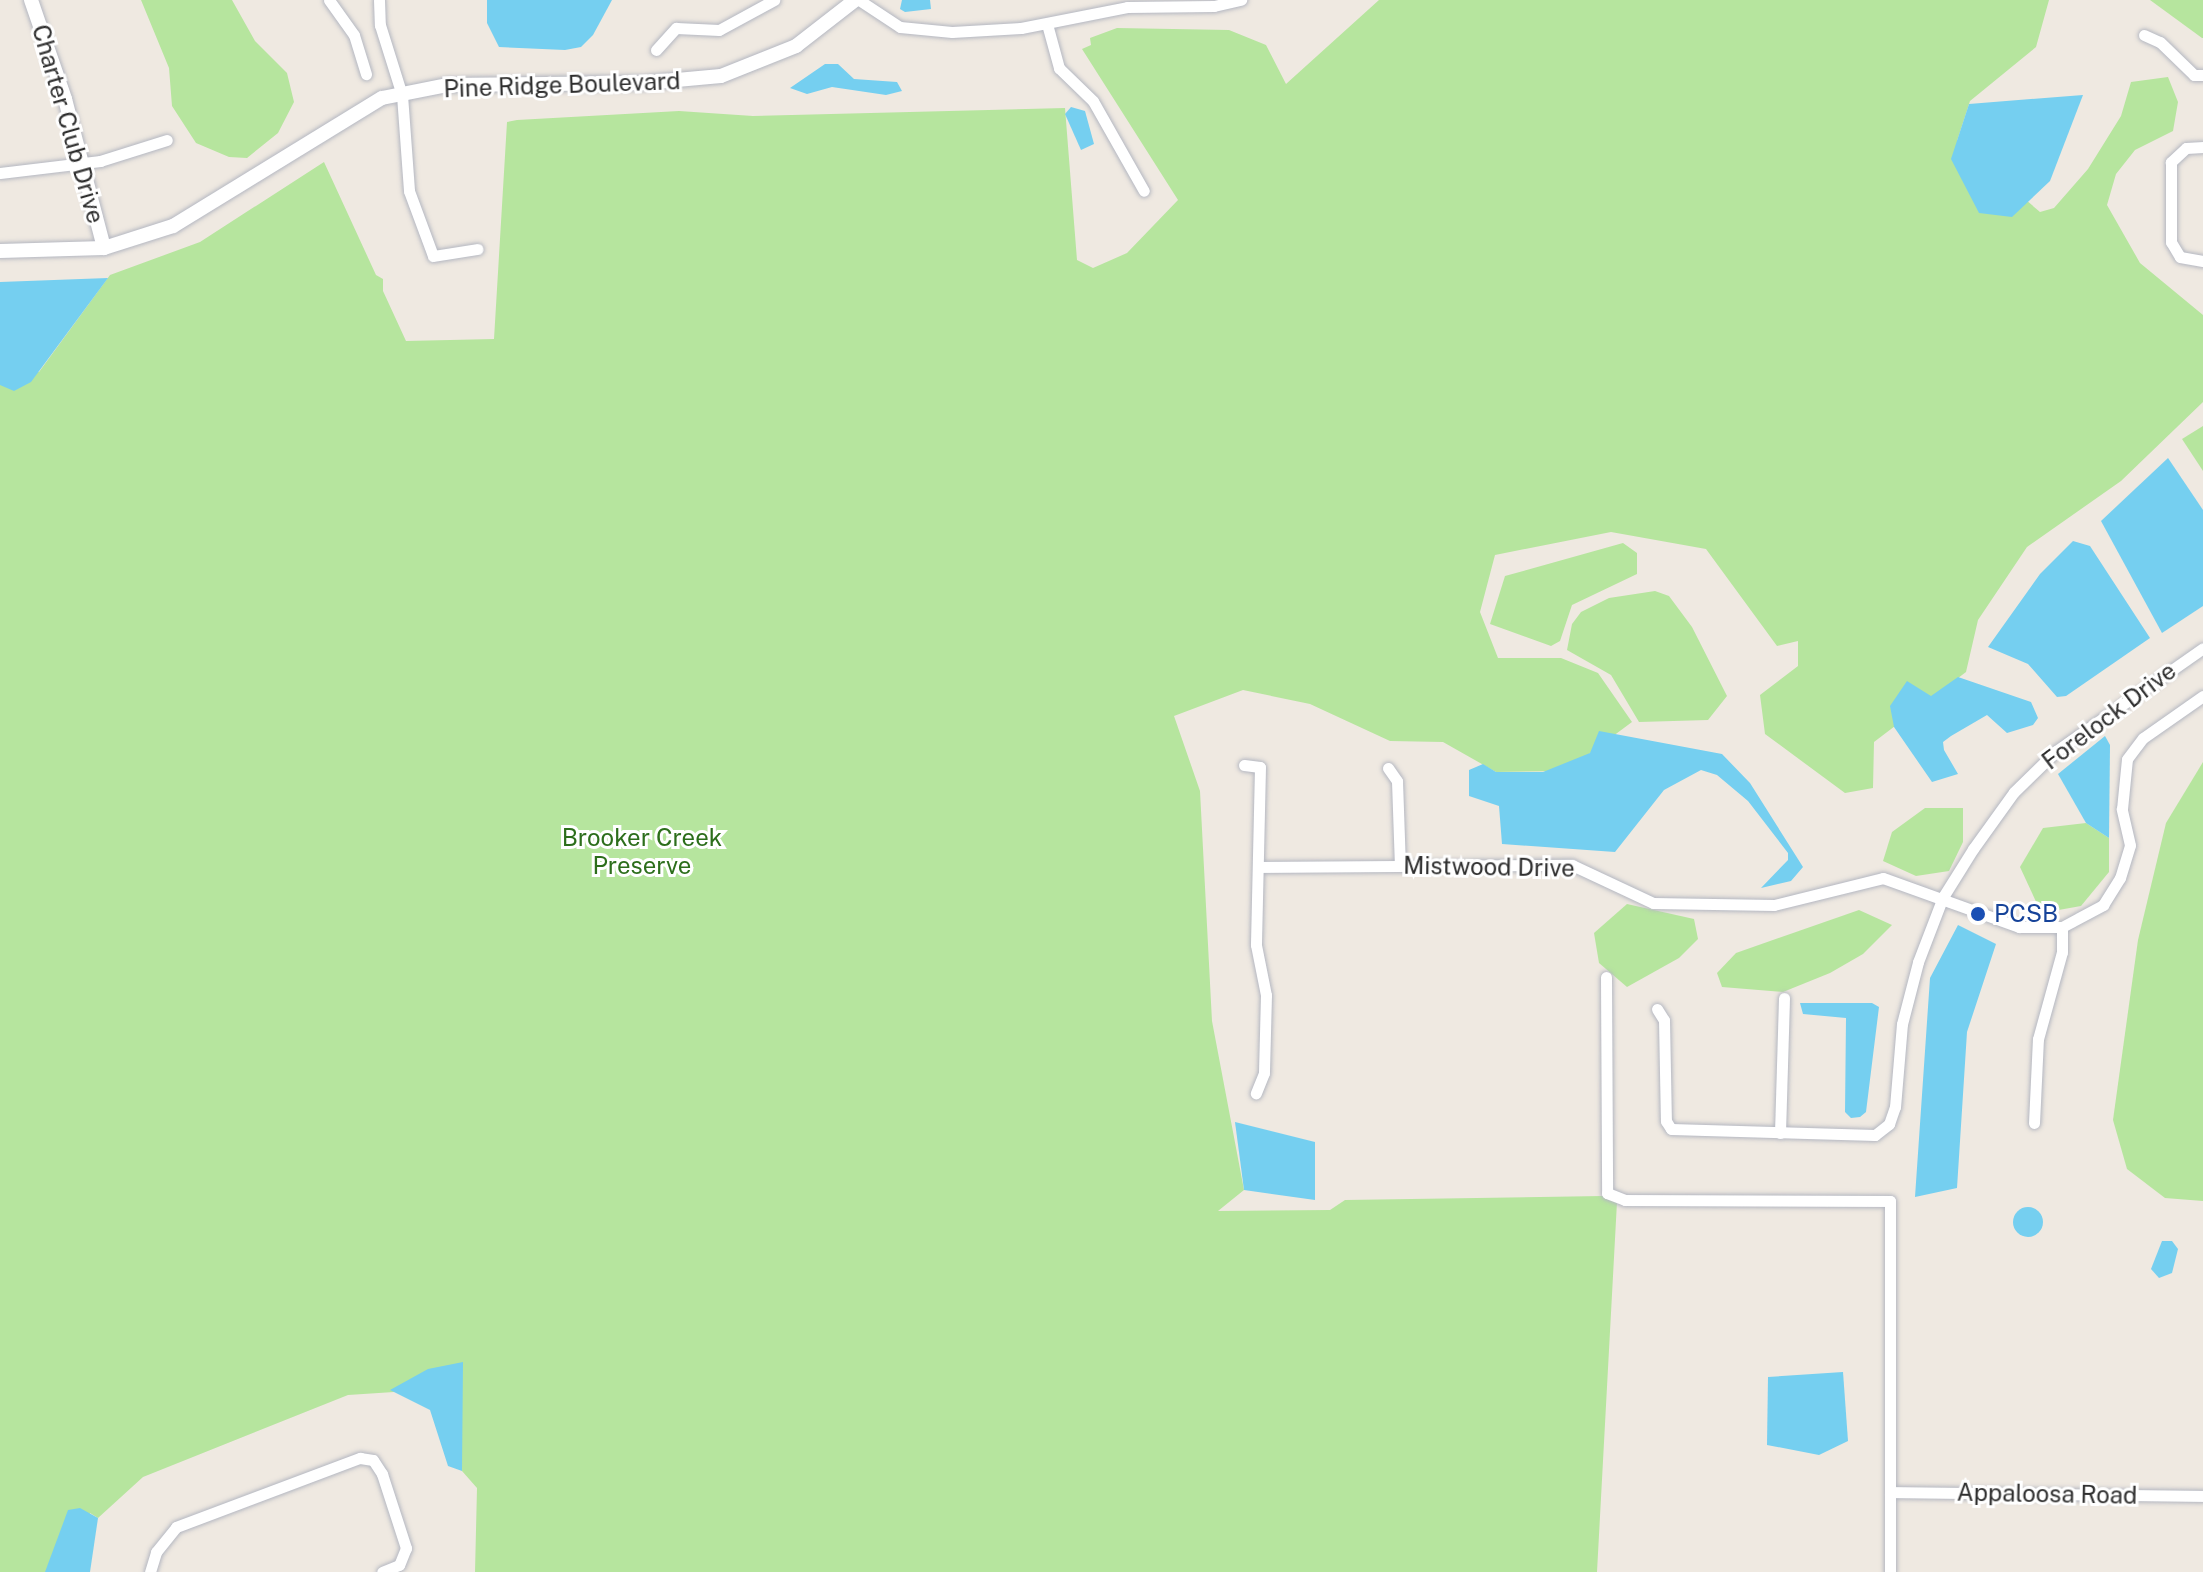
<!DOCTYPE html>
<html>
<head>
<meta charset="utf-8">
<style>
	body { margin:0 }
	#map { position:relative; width:2203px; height:1572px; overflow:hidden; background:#efe9e1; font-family:"Public Sans",sans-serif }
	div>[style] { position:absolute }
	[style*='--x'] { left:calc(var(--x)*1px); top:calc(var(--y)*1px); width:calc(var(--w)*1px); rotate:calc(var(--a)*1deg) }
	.green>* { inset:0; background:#b6e59e }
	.water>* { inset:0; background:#75cff0 }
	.round { border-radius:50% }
	.roads { filter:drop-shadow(0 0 2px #b4b7c1) drop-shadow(0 0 2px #b4b7c1) }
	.minor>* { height:11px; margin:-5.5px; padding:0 5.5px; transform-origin:5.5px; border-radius:5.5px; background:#fff }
	.tertiary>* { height:14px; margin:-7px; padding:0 7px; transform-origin:7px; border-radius:7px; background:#fff }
	.dots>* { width:22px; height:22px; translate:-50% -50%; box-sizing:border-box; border:4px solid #fff; border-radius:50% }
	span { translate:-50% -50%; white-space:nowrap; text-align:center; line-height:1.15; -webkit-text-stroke:6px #fff; paint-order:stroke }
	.street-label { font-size:24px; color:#2e2e2e }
	.park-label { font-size:24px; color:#2c6e1b }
	.transit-label { font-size:24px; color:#164399 }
	.left { translate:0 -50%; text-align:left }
</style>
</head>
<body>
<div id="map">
	<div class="green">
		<i style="clip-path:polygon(141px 0,232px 0,255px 41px,287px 73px,294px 102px,278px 133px,247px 158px,229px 157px,196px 143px,172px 106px,169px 68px)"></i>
		<i style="clip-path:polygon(1379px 0,2049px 0,2036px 47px,1970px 101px,1957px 141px,2040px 212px,2054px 208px,2088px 169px,2121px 116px,2131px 82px,2168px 77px,2178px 102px,2173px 131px,2135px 150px,2116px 174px,2107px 205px,2140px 263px,2203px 315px,2203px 402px,2121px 481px,2027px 547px,1978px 620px,1966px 672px,1874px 742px,1873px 788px,1845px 793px,1765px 734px,1760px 695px,1798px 666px,1798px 641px,1777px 646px,1706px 549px,1611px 532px,1495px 555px,1480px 612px,1498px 658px,1561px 658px,1598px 673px,1632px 722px,1566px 771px,1496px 772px,1443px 742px,1390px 741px,1310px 704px,1243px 690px,1174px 716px,1200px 791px,1212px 1021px,1244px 1190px,1218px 1211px,1330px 1210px,1345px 1200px,1603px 1196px,1617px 1202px,1597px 1572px,475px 1572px,477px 1488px,462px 1471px,462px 1363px,394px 1392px,348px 1395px,143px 1477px,98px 1518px,90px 1513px,71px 1572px,0 1572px,0 371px,39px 372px,110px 275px,200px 242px,324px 162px,376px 275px,383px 279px,383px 291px,406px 341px,494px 339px,507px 122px,517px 120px,679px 111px,753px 116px,1065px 108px,1077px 260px,1093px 268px,1127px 253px,1178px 200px,1082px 49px,1091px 45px,1090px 38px,1117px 28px,1229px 30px,1266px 45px,1286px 84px)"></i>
		<i style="clip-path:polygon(2150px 0,2203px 0,2203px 38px,2202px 38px)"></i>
		<i style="clip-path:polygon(2203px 426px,2203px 471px,2182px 439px)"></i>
		<i style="clip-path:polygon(1623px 543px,1637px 553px,1637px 574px,1572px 605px,1560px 641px,1551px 646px,1490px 624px,1505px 576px)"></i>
		<i style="clip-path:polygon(1655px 591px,1669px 596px,1692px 627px,1727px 696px,1708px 720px,1639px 722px,1611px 675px,1567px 650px,1572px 624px,1581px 612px,1609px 598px)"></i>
		<i style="clip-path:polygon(2203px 762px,2203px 1201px,2165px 1198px,2127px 1169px,2113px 1120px,2138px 940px,2166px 823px)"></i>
		<i style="clip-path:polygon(1925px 808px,1963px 808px,1963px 842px,1949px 871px,1916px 876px,1883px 861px,1892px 832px)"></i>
		<i style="clip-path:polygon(2086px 823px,2109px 838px,2109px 872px,2081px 906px,2053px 911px,2038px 906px,2020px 867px,2043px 828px)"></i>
		<i style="clip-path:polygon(1627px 904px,1694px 919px,1698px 939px,1679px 958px,1627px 987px,1599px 963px,1594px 933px)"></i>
		<i style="clip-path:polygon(1859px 910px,1892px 925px,1863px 954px,1830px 973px,1783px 992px,1722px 987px,1717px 973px,1736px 953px)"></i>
	</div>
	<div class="water">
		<i style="clip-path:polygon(487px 0,612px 0,593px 35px,581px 47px,565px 50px,499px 47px,487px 23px)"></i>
		<i style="clip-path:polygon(902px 0,930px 0,931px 9px,905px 12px,900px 9px)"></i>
		<i style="clip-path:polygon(825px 64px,838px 64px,854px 79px,897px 82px,902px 91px,886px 95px,832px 87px,807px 94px,790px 88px)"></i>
		<i style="clip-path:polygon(2083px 95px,2050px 181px,2012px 217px,1979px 213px,1951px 159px,1969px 104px)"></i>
		<i style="clip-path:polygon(1071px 107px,1085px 111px,1094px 144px,1081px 150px,1065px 114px)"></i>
		<i style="clip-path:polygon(108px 278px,31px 382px,14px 391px,0 385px,0 282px)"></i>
		<i style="clip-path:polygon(2168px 458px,2203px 510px,2203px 606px,2162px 633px,2101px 521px)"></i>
		<i style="clip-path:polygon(2073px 541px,2090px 546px,2150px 638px,2066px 696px,2057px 697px,2028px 664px,1988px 647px,2040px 574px)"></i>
		<i style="clip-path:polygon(1958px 677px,2031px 702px,2038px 718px,2033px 725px,2007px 733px,1987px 715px,1951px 736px,1943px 742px,1944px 750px,1958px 774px,1932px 782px,1894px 727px,1890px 706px,1907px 681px,1931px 696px)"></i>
		<i style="clip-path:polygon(1599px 731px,1722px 754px,1750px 783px,1803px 867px,1791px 881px,1761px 888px,1788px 860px,1788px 853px,1748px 801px,1717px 775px,1701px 770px,1664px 790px,1615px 852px,1502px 844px,1499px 806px,1469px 796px,1469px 770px,1483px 764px,1496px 772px,1543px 772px,1590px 753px)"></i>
		<i style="clip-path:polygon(2105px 736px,2110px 745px,2109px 838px,2086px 823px,2058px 774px)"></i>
		<i style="clip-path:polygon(1958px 925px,1996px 944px,1967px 1032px,1957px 1188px,1915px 1197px,1930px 978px)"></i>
		<i style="clip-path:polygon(1800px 1003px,1872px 1003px,1879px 1007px,1866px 1112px,1860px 1117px,1851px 1118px,1845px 1112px,1846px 1018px,1803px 1014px)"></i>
		<i style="clip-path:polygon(1235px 1122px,1315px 1142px,1315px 1200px,1244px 1190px)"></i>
		<i class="round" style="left:2013px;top:1207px;width:30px;height:30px"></i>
		<i style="clip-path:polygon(2162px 1241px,2172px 1241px,2178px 1249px,2172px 1273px,2159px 1278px,2151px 1269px)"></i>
		<i style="clip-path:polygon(463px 1362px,462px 1471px,448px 1466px,430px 1410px,390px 1390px,428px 1369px)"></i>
		<i style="clip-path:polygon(1843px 1372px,1848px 1441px,1819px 1455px,1767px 1445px,1768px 1377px)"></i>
		<i style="clip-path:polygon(80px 1508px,98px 1518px,90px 1572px,45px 1572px,68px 1510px)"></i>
	</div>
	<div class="roads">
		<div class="minor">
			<i style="--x:329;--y:0;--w:43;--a:54.5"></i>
			<i style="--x:354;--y:35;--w:41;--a:72.9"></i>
			<i style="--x:379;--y:0;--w:25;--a:88"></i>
			<i style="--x:380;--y:25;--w:73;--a:72.6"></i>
			<i style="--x:402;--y:95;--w:96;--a:85.8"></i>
			<i style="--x:409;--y:191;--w:69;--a:69.7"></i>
			<i style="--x:433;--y:256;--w:45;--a:-9"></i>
			<i style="--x:859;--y:0;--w:49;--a:33.4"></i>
			<i style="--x:900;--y:27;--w:52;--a:5.5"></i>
			<i style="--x:952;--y:32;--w:69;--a:-3.3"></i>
			<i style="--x:1021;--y:28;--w:108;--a:-11.2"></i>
			<i style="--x:1127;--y:7;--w:87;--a:-0.7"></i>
			<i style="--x:1214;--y:6;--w:28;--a:-13"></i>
			<i style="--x:1047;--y:24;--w:46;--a:74.7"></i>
			<i style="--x:1059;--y:68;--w:47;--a:44.1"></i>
			<i style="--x:1093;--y:101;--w:103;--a:60.5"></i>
			<i style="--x:2144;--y:35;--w:17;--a:24"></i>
			<i style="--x:2160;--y:42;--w:47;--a:44.1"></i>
			<i style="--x:2194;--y:75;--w:9;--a:0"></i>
			<i style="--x:656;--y:50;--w:30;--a:-48"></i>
			<i style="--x:676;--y:28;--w:43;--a:2.7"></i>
			<i style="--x:719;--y:30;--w:63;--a:-28.6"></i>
			<i style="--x:2203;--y:147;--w:17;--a:177"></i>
			<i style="--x:2186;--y:148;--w:21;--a:137"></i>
			<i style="--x:2171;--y:162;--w:80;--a:90"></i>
			<i style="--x:2171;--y:242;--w:17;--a:59"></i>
			<i style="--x:2180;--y:257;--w:23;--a:10"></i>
			<i style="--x:0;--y:173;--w:101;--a:-6.8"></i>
			<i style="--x:100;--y:161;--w:70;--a:-17.4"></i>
			<i style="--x:1244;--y:765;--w:16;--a:7"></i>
			<i style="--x:1260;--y:767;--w:178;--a:91.3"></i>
			<i style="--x:1256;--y:945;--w:51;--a:78.7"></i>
			<i style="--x:1266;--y:995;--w:78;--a:91.5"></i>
			<i style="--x:1264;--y:1073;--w:22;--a:112"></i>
			<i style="--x:1388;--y:768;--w:16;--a:55"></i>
			<i style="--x:1397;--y:781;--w:84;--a:88"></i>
			<i style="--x:1259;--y:867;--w:313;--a:-0.4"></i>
			<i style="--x:1572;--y:865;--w:89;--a:25.1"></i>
			<i style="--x:1653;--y:903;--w:121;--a:0.9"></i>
			<i style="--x:1774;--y:905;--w:112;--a:-13.9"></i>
			<i style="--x:1883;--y:878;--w:145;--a:19.8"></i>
			<i style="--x:2019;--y:927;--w:43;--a:0"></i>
			<i style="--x:2062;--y:927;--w:47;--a:-28.2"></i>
			<i style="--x:2103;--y:905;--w:32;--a:-58"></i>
			<i style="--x:2120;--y:878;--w:34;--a:-73"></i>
			<i style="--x:2130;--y:845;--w:37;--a:-103"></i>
			<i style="--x:2122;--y:809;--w:50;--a:-84.3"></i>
			<i style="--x:2127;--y:759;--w:26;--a:-53"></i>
			<i style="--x:2143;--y:738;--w:73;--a:-35"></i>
			<i style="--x:1606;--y:977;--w:216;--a:89.7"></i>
			<i style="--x:1607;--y:1193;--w:19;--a:21"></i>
			<i style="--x:1625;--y:1200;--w:265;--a:0.2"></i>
			<i style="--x:1890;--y:1201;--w:371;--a:90"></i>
			<i style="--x:1657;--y:1009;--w:13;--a:58"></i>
			<i style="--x:1664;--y:1020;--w:101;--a:88.9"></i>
			<i style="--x:1666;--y:1121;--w:9;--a:58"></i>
			<i style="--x:1671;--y:1129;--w:204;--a:1.7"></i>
			<i style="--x:1875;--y:1135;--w:18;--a:-38"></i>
			<i style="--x:1889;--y:1124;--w:18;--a:-71"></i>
			<i style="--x:1895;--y:1107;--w:83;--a:-85.2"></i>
			<i style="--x:1902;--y:1024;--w:64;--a:-75.5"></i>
			<i style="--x:1918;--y:962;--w:70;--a:-69"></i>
			<i style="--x:1943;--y:897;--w:57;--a:-58"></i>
			<i style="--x:1973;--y:849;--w:70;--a:-54.3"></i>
			<i style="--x:2014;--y:792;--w:59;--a:-44.3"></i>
			<i style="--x:2056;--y:751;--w:179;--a:-35"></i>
			<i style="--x:2034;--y:1123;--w:84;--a:-87.3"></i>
			<i style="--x:2038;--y:1039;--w:90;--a:-74.6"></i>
			<i style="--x:2062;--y:952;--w:25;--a:-90"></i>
			<i style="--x:1780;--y:1133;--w:135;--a:-88.3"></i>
			<i style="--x:1890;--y:1492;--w:313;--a:0.7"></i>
			<i style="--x:150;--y:1572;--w:21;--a:-73"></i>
			<i style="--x:156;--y:1552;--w:32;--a:-51"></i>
			<i style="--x:176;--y:1527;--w:197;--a:-20.6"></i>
			<i style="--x:360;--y:1458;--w:13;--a:9"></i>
			<i style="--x:373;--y:1460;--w:17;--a:57"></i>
			<i style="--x:382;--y:1474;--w:78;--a:72"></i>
			<i style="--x:406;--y:1548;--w:18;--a:112"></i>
			<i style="--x:399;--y:1565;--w:18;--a:158"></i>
		</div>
		<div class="tertiary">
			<i style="--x:31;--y:0;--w:105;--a:71"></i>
			<i style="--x:65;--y:99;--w:154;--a:75.3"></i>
			<i style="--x:0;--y:251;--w:104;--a:-1.7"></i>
			<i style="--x:104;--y:248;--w:72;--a:-17.7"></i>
			<i style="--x:173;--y:226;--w:245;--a:-31.5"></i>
			<i style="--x:382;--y:98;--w:66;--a:-11.3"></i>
			<i style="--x:447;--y:85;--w:197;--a:-0.6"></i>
			<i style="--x:644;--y:83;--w:77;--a:-5.2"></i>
			<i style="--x:721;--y:76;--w:81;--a:-21.8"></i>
			<i style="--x:796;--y:46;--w:75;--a:-37.9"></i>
		</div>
	</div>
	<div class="dots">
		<i style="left:1978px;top:914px;background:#1a4fb4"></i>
	</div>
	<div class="street-label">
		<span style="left:562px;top:85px;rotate:-2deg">Pine Ridge Boulevard</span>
		<span style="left:68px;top:124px;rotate:74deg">Charter Club Drive</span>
		<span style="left:2109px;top:716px;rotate:-37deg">Forelock Drive</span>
		<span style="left:1489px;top:867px;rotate:1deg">Mistwood Drive</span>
		<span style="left:2047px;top:1494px;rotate:1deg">Appaloosa Road</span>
	</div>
	<div class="park-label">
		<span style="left:642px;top:852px">Brooker Creek<br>Preserve</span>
	</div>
	<div class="transit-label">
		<span class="left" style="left:1994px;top:914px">PCSB</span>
	</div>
</div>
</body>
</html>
